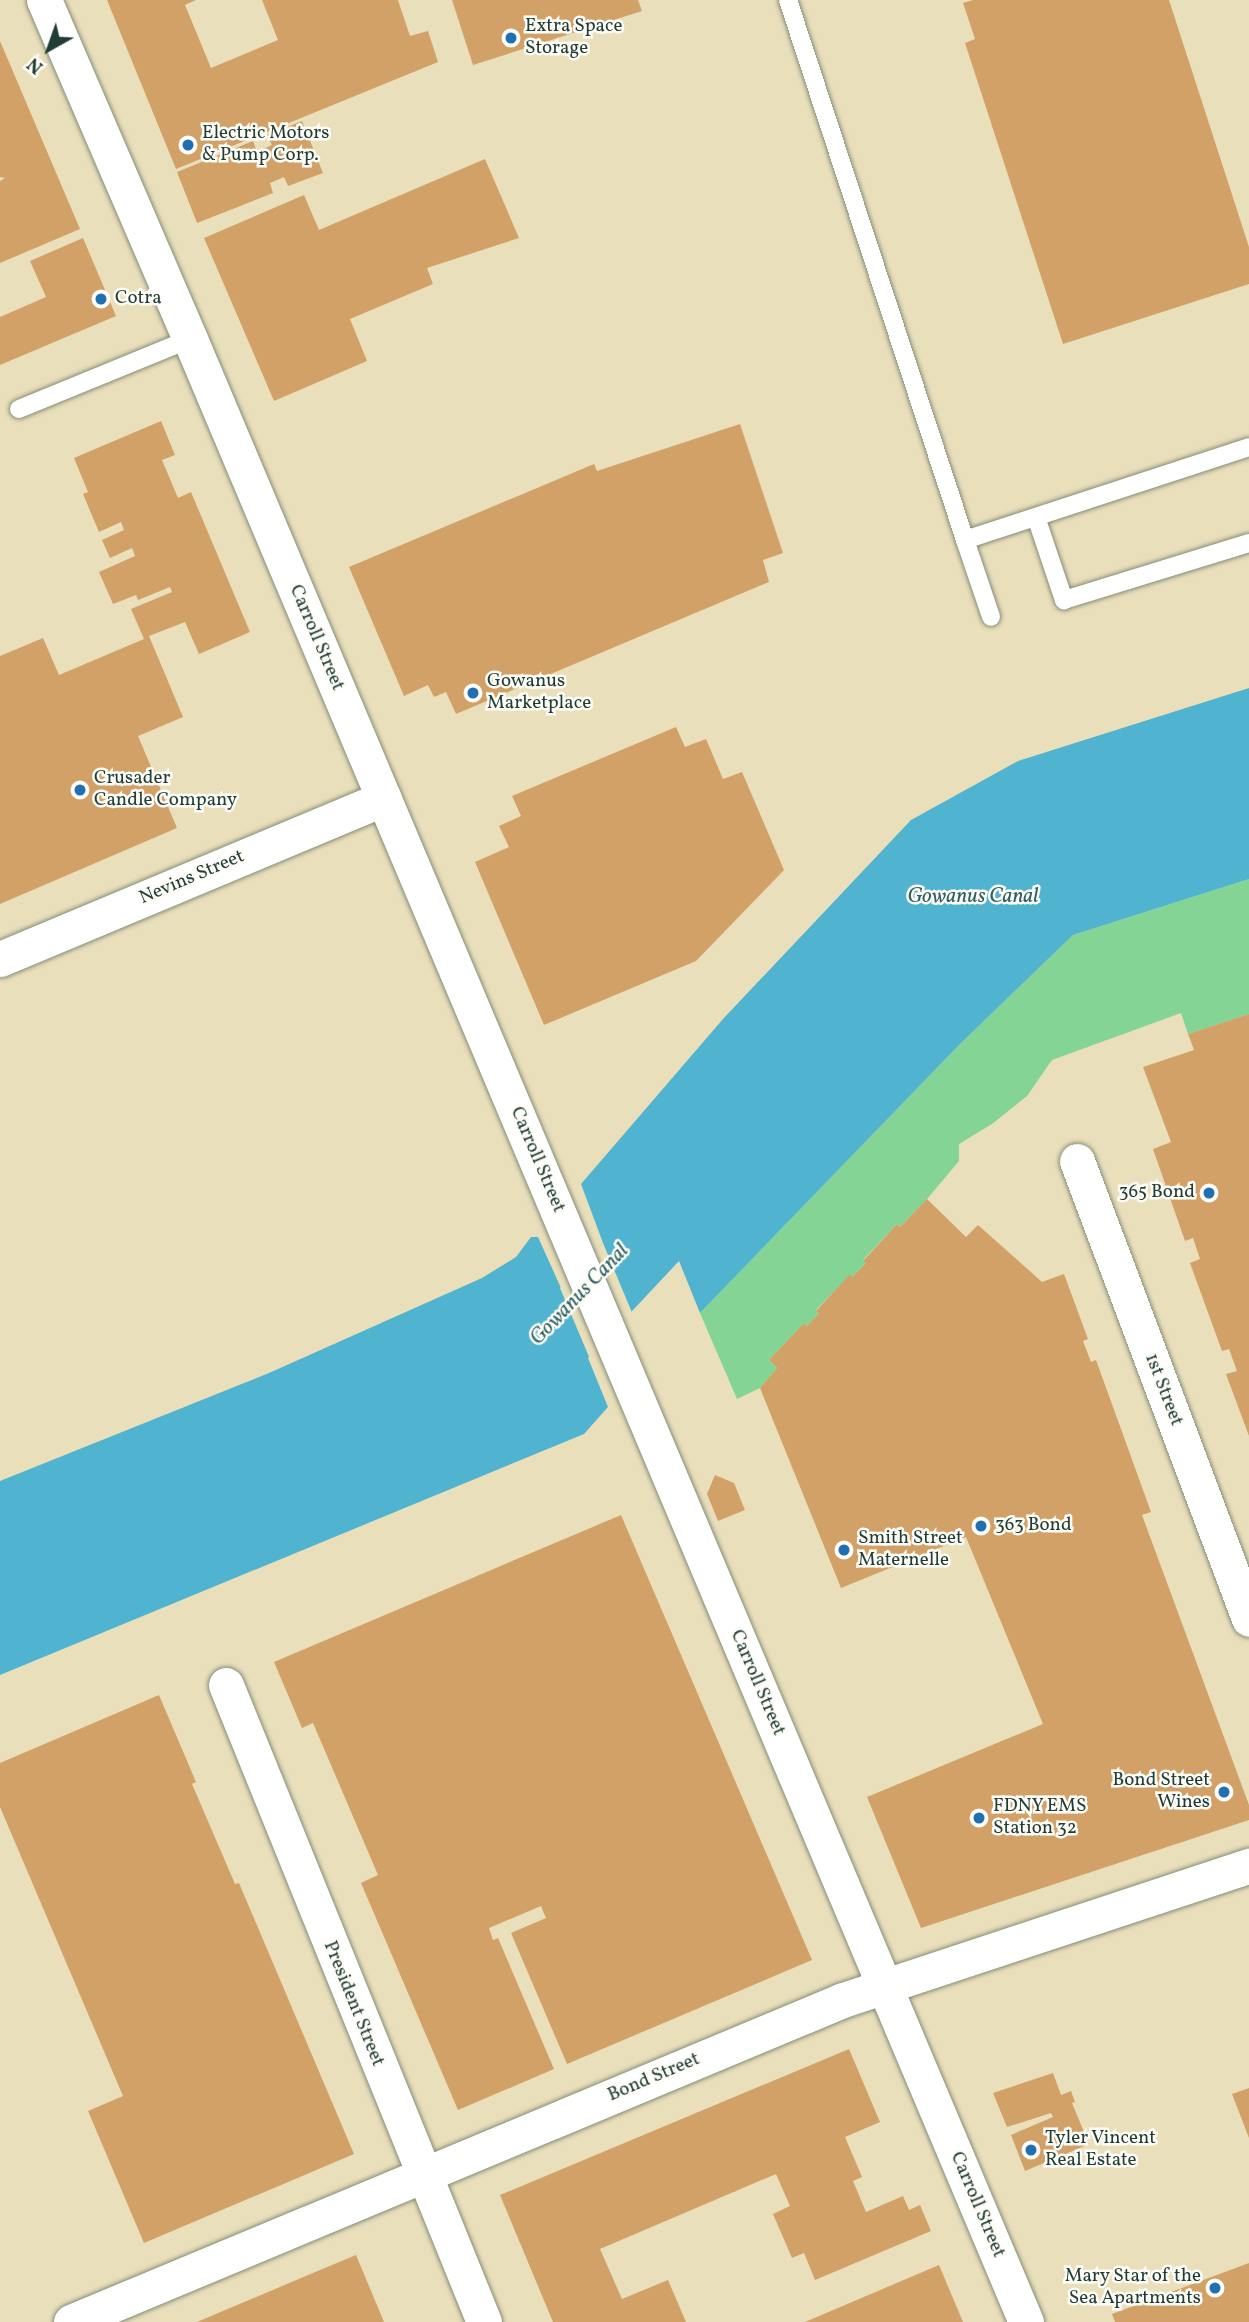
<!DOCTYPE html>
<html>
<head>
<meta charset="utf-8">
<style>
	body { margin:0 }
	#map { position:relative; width:1249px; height:2322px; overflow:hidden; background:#e9dfbb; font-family:Vollkorn,serif }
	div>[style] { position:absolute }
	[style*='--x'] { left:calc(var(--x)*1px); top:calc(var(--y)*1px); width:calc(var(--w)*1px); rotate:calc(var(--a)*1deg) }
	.green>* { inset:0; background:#83d495 }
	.water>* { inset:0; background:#50b3cf }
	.pier>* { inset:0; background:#e9dfbb }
	.building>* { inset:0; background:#d2a167 }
	.roads { filter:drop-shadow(0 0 2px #848e78) drop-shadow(0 0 2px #848e78) }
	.lane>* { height:18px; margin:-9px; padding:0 9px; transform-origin:9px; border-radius:9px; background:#fff }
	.street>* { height:35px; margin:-17.5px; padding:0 17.5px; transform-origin:17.5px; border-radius:17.5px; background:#fff }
	.dots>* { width:19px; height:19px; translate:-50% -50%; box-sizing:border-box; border:4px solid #fdfcf7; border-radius:50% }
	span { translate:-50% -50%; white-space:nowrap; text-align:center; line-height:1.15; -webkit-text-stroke:5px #fdfcf7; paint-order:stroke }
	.poi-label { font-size:19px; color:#1f3d34 }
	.left { translate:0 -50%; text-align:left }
	.right { translate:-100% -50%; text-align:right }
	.street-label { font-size:19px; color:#1f3d34 }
	.water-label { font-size:21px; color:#2e6062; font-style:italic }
	.north { position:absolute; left:14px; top:14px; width:70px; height:70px; -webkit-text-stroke:5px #fdfcf7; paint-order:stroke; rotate:220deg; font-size:19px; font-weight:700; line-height:28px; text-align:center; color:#1f3d34 }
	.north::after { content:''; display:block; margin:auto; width:24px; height:32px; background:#1f3d34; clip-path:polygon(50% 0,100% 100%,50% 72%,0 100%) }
</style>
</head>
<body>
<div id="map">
	<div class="green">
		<i style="clip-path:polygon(1249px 879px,1249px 1014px,1188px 1034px,1181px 1013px,1052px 1060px,1027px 1096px,992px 1124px,959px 1144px,959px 1161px,927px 1199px,900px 1227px,897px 1224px,863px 1260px,866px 1263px,852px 1277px,850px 1275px,816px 1310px,819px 1313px,807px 1326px,804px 1323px,769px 1360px,777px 1368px,760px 1388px,737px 1399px,700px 1313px,960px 1044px,1073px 935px)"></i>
	</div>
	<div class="water">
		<i style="clip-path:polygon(1249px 688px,1249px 879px,1073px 935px,960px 1044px,700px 1313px,679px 1261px,588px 1358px,608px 1407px,584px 1434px,0 1675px,0 1481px,269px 1373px,482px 1278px,516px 1257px,531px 1237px,538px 1237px,561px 1288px,603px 1243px,581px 1184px,723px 1019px,911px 820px,1018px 761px)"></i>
	</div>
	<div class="pier">
		<i style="clip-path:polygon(603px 1243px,633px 1315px,592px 1358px,611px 1409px,560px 1288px)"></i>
	</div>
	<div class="building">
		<i style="clip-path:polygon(107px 0,196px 0,185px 5px,211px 68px,278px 40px,262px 0,398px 0,410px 36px,428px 31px,438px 62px,176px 169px)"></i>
		<i style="clip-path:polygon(452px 0,638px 0,642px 11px,473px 65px)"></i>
		<i style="clip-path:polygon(973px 0,1169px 0,1249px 247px,1249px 284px,1063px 344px,965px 43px,975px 39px,963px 3px)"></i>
		<i style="clip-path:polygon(0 41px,80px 229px,0 263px,0 181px,5px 178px,0 177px)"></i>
		<i style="clip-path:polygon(302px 121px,323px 173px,288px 186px,284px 177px,270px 183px,273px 193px,197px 223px,177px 172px,253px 141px,257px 152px,272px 145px,267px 135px)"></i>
		<i style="clip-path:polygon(485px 159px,519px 238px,427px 268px,433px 284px,350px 319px,367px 361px,274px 401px,204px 238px,304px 195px,319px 230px)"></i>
		<i style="clip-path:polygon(83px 238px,116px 316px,0 365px,0 317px,46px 297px,30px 261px)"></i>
		<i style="clip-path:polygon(161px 421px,175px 455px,162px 460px,178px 498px,191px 492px,250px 632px,199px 654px,185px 622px,149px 636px,183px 717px,138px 736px,177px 828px,0 904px,0 656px,43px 638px,59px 675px,144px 639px,131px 609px,172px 592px,170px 587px,138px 600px,136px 595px,113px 604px,99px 572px,135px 556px,132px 548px,110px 558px,102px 540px,124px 530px,121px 522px,99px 532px,83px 494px,88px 492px,74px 458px)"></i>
		<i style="clip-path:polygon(740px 424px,783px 553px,763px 560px,769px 582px,456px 714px,446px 692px,434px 697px,428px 685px,404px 696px,349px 567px,594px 464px,597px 471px)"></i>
		<i style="clip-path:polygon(676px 727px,685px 747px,706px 739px,723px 779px,742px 772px,784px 870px,696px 961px,544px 1025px,475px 862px,509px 847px,499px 826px,521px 816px,512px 796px)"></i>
		<i style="clip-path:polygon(1249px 1014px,1249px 1436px,1226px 1374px,1237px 1371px,1229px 1349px,1222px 1351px,1190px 1263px,1200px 1259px,1193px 1238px,1185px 1241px,1153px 1149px,1171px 1142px,1143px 1067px,1194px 1050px,1188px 1034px)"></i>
		<i style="clip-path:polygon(927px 1199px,966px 1237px,978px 1225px,1042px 1282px,1064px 1274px,1088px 1339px,1083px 1341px,1091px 1362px,1096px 1360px,1151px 1512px,1142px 1515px,1249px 1805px,1249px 1820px,921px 1928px,867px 1797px,1043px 1724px,966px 1537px,841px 1588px,760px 1388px,777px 1368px,769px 1360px,804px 1323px,807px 1326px,819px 1313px,816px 1311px,850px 1274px,852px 1277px,866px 1263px,863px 1261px,897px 1224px,900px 1227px)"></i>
		<i style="clip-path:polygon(715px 1475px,734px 1483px,745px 1510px,718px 1521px,707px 1494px)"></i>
		<i style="clip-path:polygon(621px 1515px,812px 1960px,567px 2064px,511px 1933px,546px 1918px,541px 1906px,489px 1928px,493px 1940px,498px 1938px,554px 2069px,458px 2110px,361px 1883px,378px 1875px,313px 1723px,302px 1728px,274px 1662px)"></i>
		<i style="clip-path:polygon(159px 1695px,196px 1782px,192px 1784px,235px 1884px,239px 1883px,354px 2154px,144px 2243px,88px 2111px,123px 2096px,0 1807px,0 1763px)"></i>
		<i style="clip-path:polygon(849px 2049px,880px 2122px,845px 2137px,862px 2177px,853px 2181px,866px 2212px,903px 2196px,909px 2210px,920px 2205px,931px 2231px,815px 2280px,804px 2253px,792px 2258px,773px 2214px,790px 2206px,776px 2174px,600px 2249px,622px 2299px,668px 2280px,686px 2322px,553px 2322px,500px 2195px)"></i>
		<i style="clip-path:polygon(1053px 2073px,1061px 2095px,1071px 2091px,1075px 2102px,1072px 2103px,1089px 2144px,1025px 2171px,1011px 2135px,1053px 2117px,1051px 2113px,1007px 2127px,993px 2093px)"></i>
		<i style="clip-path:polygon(1249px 2088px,1249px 2138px,1232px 2094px)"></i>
		<i style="clip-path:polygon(356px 2255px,384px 2322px,197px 2322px,320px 2270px)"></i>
		<i style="clip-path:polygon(1249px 2263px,1249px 2322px,1115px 2322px,1112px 2314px)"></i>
		<i style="clip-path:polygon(939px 2265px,963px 2322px,805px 2322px)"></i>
	</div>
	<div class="roads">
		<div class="lane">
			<i style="--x:788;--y:0;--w:568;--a:71.85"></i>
			<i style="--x:965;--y:540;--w:299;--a:-18.1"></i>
			<i style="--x:19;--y:409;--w:185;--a:-22.3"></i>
			<i style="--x:1036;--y:517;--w:88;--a:71.4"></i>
			<i style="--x:1064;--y:600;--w:194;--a:-17.1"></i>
			<i style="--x:965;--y:540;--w:81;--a:71.3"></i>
		</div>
		<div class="street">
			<i style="--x:44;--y:0;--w:369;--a:66.7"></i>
			<i style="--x:190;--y:339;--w:2152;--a:67.14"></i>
			<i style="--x:0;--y:959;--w:416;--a:-22.7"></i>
			<i style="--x:1077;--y:1161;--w:489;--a:69.4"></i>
			<i style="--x:226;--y:1685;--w:687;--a:67.95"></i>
			<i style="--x:71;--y:2322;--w:836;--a:-22.64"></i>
			<i style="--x:843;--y:2000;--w:428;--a:-18.3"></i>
		</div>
	</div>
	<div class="dots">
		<i style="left:511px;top:38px;background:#1f6fb2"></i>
		<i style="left:188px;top:145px;background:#1f6fb2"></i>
		<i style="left:101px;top:299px;background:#1f6fb2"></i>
		<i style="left:473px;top:693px;background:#1f6fb2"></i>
		<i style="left:80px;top:790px;background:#1f6fb2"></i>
		<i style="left:1209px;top:1193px;background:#1f6fb2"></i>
		<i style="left:981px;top:1526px;background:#1f6fb2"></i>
		<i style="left:844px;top:1550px;background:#1f6fb2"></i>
		<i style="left:1224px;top:1792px;background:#1f6fb2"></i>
		<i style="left:979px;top:1818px;background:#1f6fb2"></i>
		<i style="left:1031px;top:2150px;background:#1f6fb2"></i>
		<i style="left:1215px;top:2288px;background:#1f6fb2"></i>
	</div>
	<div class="poi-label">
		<span class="left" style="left:525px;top:38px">Extra Space<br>Storage</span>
		<span class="left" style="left:202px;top:145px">Electric Motors<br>&amp; Pump Corp.</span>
		<span class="left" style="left:115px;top:299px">Cotra</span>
		<span class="left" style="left:487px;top:693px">Gowanus<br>Marketplace</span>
		<span class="left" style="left:94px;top:790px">Crusader<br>Candle Company</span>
		<span class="right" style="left:1195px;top:1193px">365 Bond</span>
		<span class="left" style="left:995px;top:1526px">363 Bond</span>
		<span class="left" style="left:858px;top:1550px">Smith Street<br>Maternelle</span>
		<span class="right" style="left:1210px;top:1792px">Bond Street<br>Wines</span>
		<span class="left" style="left:993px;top:1818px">FDNY EMS<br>Station 32</span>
		<span class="left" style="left:1045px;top:2150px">Tyler Vincent<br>Real Estate</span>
		<span class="right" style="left:1201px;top:2288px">Mary Star of the<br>Sea Apartments</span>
	</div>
	<div class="street-label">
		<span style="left:316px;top:638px;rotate:67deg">Carroll Street</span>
		<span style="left:192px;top:878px;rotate:-23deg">Nevins Street</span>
		<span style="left:537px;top:1160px;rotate:67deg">Carroll Street</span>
		<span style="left:1163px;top:1390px;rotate:69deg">1st Street</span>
		<span style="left:757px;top:1683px;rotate:67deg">Carroll Street</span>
		<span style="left:353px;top:2004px;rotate:68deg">President Street</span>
		<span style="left:654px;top:2078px;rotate:-23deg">Bond Street</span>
		<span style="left:977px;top:2205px;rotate:67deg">Carroll Street</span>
	</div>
	<div class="water-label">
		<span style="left:973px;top:897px">Gowanus Canal</span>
		<span style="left:580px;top:1295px;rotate:-46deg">Gowanus Canal</span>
	</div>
	<div class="north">N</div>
</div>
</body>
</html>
